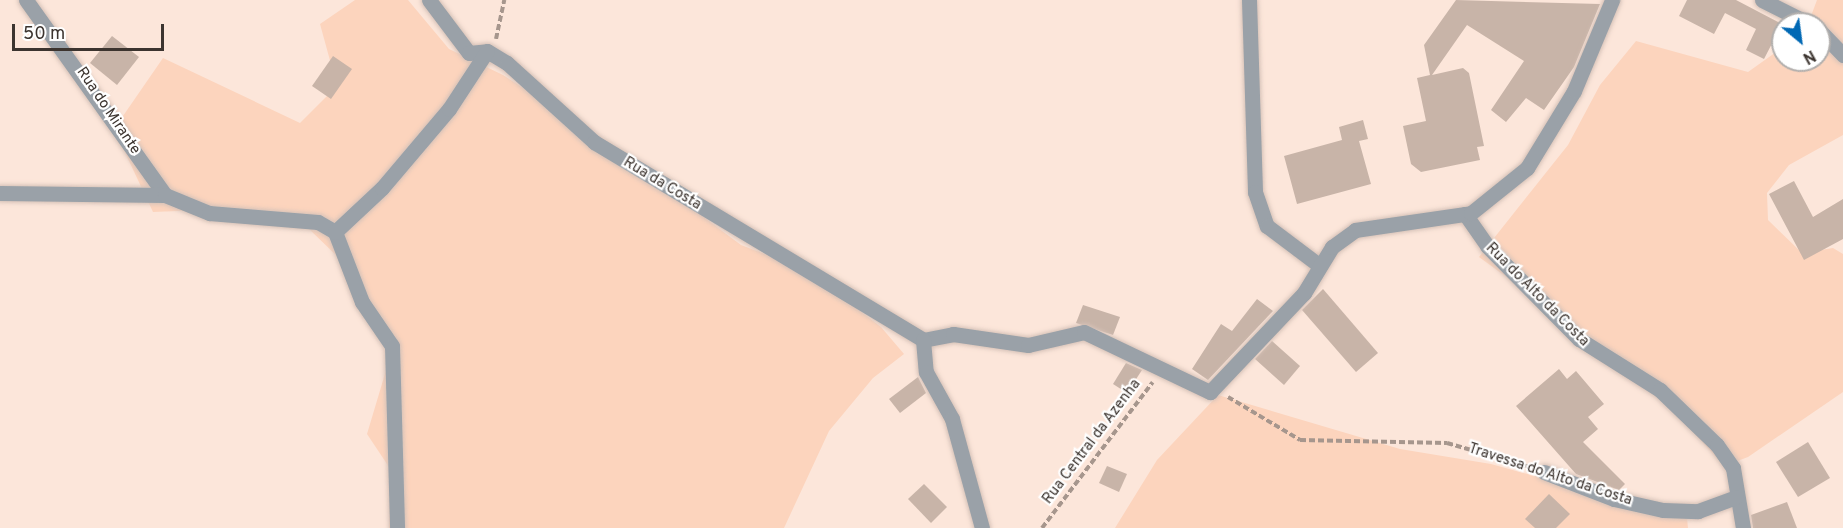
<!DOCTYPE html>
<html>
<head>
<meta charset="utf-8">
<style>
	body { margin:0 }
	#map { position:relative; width:1843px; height:528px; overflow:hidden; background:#fce6da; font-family:Overpass,sans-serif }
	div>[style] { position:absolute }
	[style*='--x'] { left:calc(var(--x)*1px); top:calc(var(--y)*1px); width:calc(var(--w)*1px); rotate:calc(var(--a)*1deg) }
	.green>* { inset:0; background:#fcd4bd }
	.building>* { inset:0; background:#c8b4a8 }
	.path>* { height:4px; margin-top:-2px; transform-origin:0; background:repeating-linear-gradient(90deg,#a6968d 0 6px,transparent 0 9px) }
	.roads { filter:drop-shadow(0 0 2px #d6c2b8) drop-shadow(0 0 2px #d6c2b8) }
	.street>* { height:15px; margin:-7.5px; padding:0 7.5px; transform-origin:7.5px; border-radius:7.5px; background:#9aa1a8 }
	span { translate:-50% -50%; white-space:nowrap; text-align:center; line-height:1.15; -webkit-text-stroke:4.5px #fff; paint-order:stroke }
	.street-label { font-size:15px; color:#3c342f }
	.north { position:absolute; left:1771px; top:12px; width:60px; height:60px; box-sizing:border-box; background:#fff; border:2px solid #b1aeac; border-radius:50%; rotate:151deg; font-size:16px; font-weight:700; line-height:24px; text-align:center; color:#3c342f }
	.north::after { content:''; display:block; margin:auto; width:21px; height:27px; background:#0068b4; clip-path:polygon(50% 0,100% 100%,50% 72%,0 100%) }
	.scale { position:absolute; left:12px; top:24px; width:152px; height:27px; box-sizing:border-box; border:3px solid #3c342f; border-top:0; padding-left:8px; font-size:18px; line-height:21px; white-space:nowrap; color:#3c342f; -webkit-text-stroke:4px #fff; paint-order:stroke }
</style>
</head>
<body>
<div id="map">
	<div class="green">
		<i style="clip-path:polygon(355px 0,408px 0,449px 49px,503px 75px,580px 125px,741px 245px,805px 269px,881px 327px,904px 354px,873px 378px,829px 431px,784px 528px,389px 528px,389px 467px,367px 434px,393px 347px,340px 259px,306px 226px,203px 210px,153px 212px,114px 129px,163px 58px,300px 123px,337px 86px,320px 24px)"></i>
		<i style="clip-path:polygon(1817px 0,1843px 0,1843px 135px,1789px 165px,1767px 193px,1768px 220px,1802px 253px,1833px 248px,1843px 254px,1843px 392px,1748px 457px,1724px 466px,1642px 376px,1479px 257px,1568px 145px,1600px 85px,1636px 41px,1748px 72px,1783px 47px,1783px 60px,1819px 60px,1819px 24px,1808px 24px)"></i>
		<i style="clip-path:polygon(1218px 395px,1400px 449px,1491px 464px,1687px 518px,1688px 528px,1115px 528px,1157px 460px)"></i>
	</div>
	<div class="building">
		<i style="clip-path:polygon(1456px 0,1600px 4px,1574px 67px,1544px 110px,1526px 98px,1506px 122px,1491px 110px,1524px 61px,1467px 25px,1432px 75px,1463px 68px,1469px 73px,1484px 146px,1477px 147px,1480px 160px,1421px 172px,1411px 164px,1403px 126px,1426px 121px,1417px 78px,1430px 75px,1424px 45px)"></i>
		<i style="clip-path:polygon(1687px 0,1736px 0,1782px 24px,1764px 59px,1746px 50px,1756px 29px,1725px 13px,1714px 34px,1679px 16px)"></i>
		<i style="clip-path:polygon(112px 36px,139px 57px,117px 85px,90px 63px)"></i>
		<i style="clip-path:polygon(333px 56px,352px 69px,331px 99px,312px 86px)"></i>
		<i style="clip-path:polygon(1363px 120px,1368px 139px,1359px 141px,1371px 184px,1297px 204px,1284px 156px,1342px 140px,1339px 127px)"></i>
		<i style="clip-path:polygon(1794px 181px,1813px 217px,1843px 199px,1843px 239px,1804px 260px,1769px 194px)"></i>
		<i style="clip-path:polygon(1323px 289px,1378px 353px,1356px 372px,1302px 310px)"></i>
		<i style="clip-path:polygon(1257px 299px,1273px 311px,1208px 380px,1192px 369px,1221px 324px,1232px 331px)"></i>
		<i style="clip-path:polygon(1083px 305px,1120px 317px,1113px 335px,1076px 323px)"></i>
		<i style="clip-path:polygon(1272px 341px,1300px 366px,1284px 385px,1255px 359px)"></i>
		<i style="clip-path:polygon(1126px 363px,1142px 370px,1127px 393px,1113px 384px)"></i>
		<i style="clip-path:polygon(1559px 369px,1567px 379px,1576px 371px,1604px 404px,1588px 417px,1598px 429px,1583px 442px,1625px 484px,1619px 490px,1576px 474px,1516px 406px)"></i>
		<i style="clip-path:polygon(918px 377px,926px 393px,900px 413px,889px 399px)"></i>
		<i style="clip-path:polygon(1808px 442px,1830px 478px,1798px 497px,1776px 462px)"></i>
		<i style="clip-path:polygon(1107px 466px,1127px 474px,1119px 492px,1099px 483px)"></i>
		<i style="clip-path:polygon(924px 484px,947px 507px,931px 523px,908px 499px)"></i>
		<i style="clip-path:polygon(1549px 494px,1570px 514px,1556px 528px,1535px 528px,1525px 519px)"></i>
		<i style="clip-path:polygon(1787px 502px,1797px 528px,1753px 528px,1751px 515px)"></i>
	</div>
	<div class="path">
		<i style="--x:496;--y:39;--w:40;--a:-78"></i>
		<i style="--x:1228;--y:397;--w:84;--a:30.8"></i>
		<i style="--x:1300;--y:440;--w:147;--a:1.2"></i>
		<i style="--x:1447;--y:443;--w:86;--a:16.1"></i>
		<i style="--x:1042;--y:528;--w:183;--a:-52.8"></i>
	</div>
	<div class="roads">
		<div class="street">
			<i style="--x:26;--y:0;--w:239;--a:54.5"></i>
			<i style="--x:429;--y:0;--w:66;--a:53"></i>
			<i style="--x:469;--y:53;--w:18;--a:-6"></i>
			<i style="--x:487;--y:51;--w:23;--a:31"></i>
			<i style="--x:507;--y:63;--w:118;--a:42.2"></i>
			<i style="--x:594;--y:142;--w:384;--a:31"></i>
			<i style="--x:1249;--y:0;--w:192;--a:88.2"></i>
			<i style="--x:1255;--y:192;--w:36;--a:71"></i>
			<i style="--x:1267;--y:226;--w:66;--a:37"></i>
			<i style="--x:1762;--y:0;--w:54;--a:26.6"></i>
			<i style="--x:1819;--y:30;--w:35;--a:46"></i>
			<i style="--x:0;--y:193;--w:165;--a:0.7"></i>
			<i style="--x:165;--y:195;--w:48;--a:22.2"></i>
			<i style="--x:209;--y:213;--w:109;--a:4.7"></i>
			<i style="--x:318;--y:222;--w:20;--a:30"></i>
			<i style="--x:335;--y:232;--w:75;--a:68.9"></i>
			<i style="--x:362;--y:302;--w:53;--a:55.7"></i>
			<i style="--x:392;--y:346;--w:182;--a:88.4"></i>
			<i style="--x:1465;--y:214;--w:39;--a:55"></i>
			<i style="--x:1487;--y:246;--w:131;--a:45.3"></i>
			<i style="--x:1579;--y:339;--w:96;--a:32.2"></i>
			<i style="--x:1660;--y:390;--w:79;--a:44"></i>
			<i style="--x:1717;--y:445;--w:28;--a:55"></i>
			<i style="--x:1733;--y:468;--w:61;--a:80.5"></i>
			<i style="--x:335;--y:232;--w:64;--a:-43.1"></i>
			<i style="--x:382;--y:188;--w:104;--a:-49.7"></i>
			<i style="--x:449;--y:109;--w:69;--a:-56.8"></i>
			<i style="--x:923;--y:340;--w:31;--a:-11"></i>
			<i style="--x:953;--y:334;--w:76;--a:8.3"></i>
			<i style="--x:1028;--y:345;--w:57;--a:-13.1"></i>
			<i style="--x:1084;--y:332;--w:140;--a:25.5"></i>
			<i style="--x:1210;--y:392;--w:137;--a:-46.5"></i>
			<i style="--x:1304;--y:293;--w:54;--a:-58.7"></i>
			<i style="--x:1332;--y:247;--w:29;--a:-36"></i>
			<i style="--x:1355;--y:230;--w:117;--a:-8.3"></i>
			<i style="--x:1471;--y:213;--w:72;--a:-38.8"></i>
			<i style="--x:1527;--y:168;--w:90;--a:-58.6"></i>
			<i style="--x:1574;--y:91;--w:99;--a:-67.3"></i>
			<i style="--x:923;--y:340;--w:32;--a:85"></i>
			<i style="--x:926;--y:372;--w:54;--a:61"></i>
			<i style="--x:952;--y:419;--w:113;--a:74.6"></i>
			<i style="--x:1544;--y:472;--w:75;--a:21.1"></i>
			<i style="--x:1614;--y:499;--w:50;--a:12.7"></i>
			<i style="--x:1663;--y:510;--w:35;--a:2"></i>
			<i style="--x:1698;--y:511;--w:40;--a:-20.2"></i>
		</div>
	</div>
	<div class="street-label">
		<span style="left:108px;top:111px;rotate:56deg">Rua do Mirante</span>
		<span style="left:662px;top:184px;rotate:31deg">Rua da Costa</span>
		<span style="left:1537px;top:295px;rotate:45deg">Rua do Alto da Costa</span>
		<span style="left:1092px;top:442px;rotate:-53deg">Rua Central da Azenha</span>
		<span style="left:1550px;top:475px;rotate:18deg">Travessa do Alto da Costa</span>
	</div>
	<div class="north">N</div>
	<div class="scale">50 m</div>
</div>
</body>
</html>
